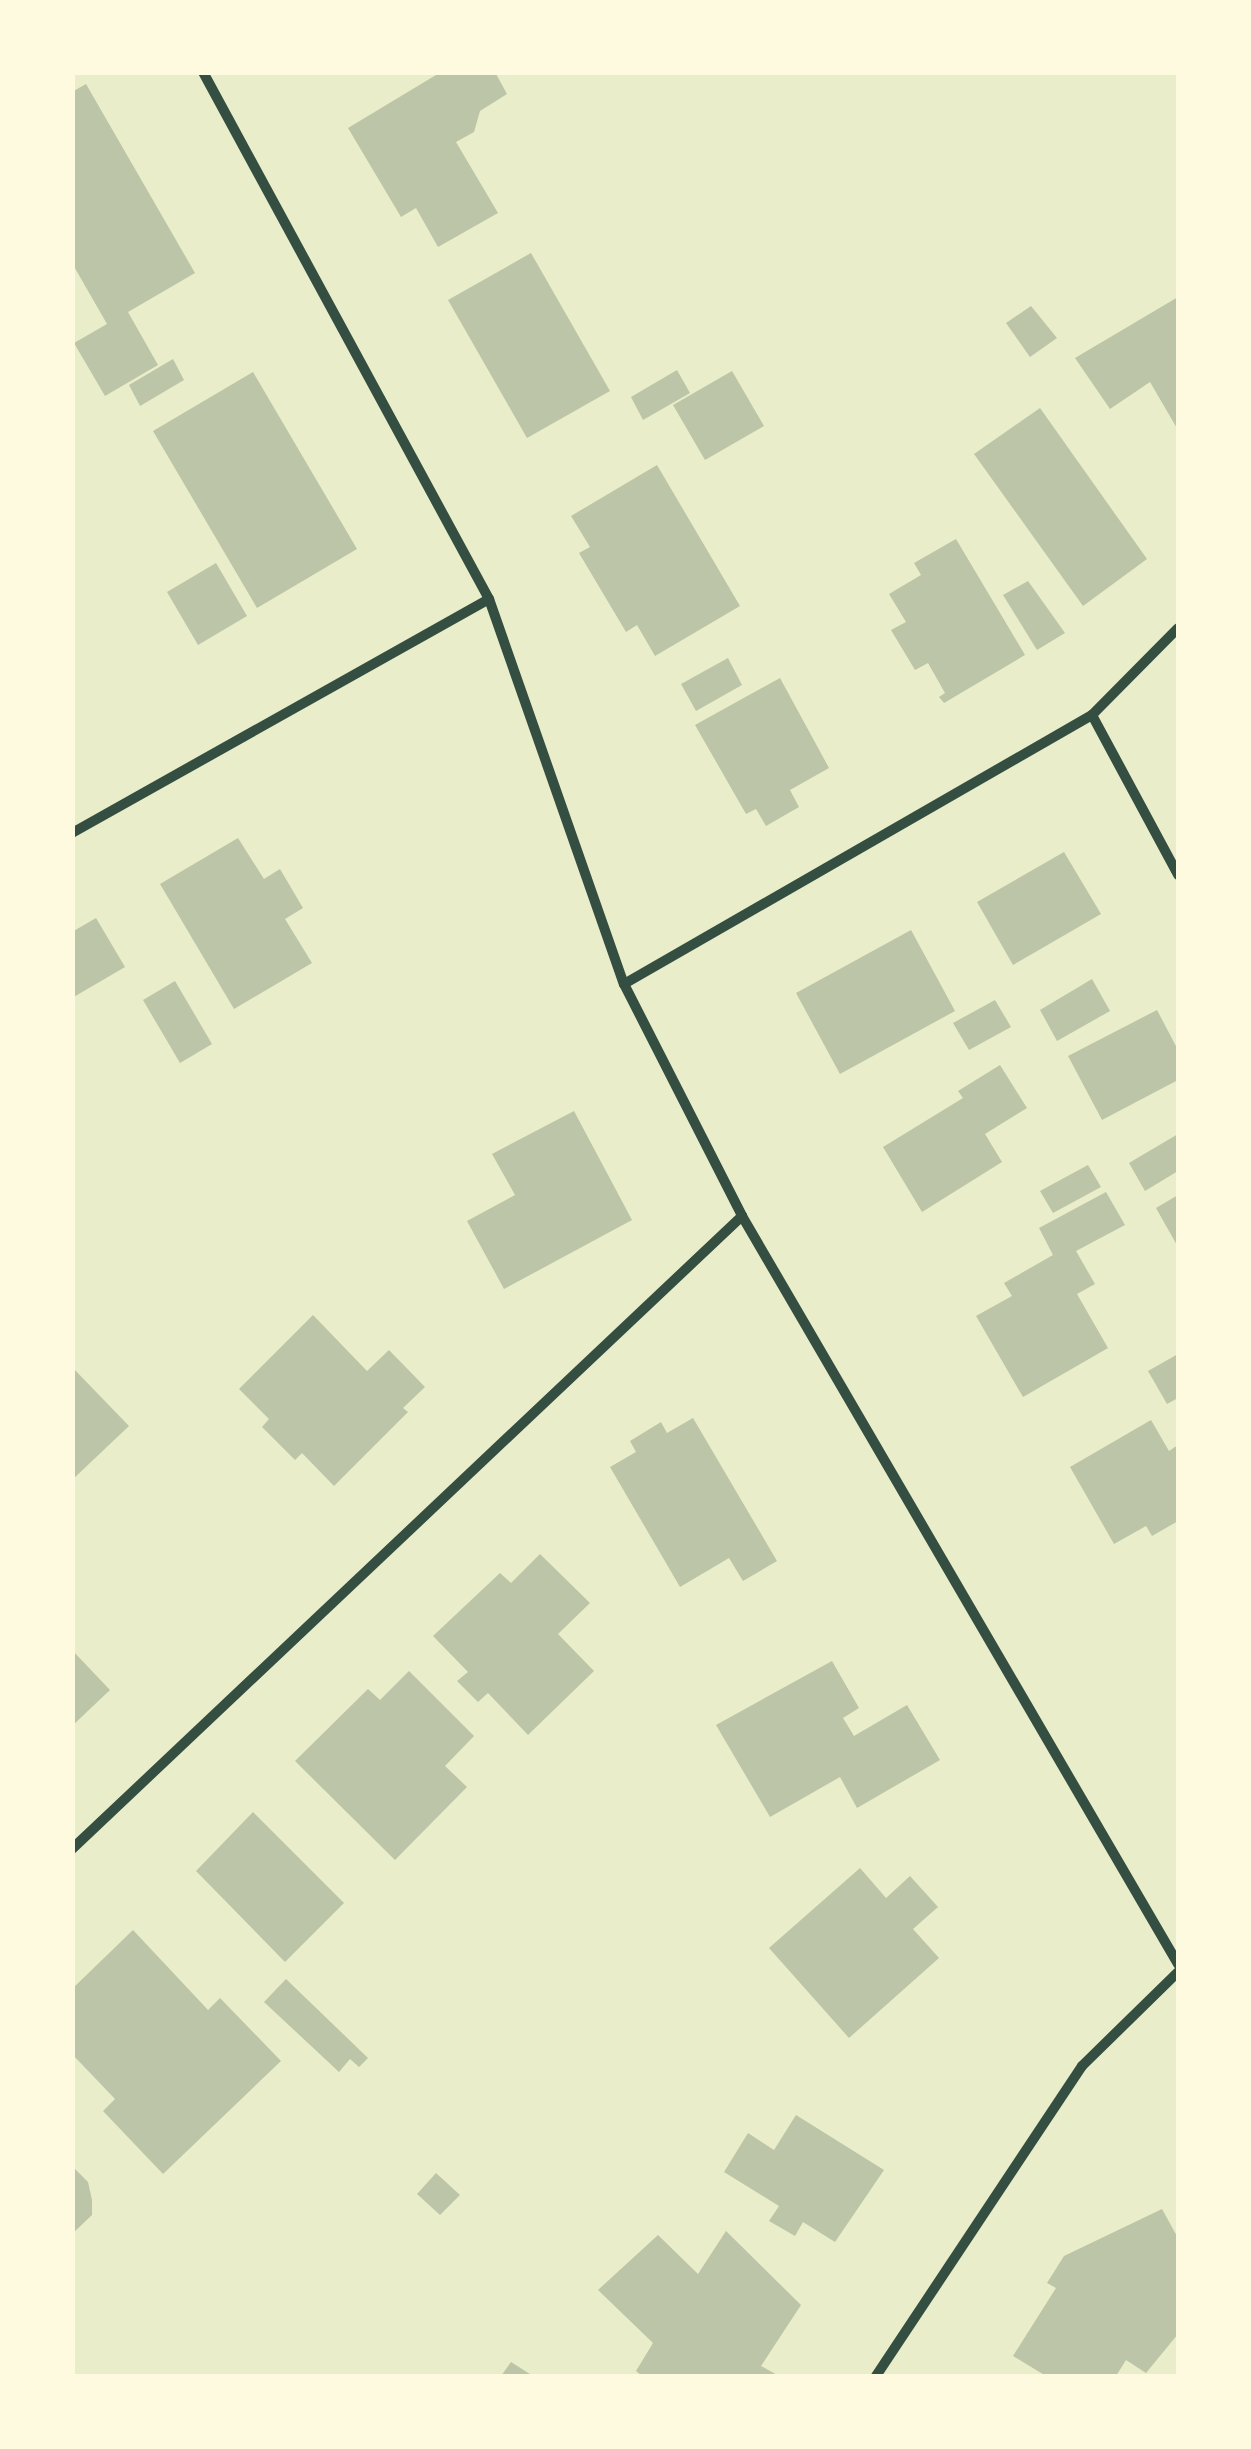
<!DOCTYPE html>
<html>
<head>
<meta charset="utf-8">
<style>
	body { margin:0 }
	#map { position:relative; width:1251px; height:2449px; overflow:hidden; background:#e9edc9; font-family:"Source Sans 3",sans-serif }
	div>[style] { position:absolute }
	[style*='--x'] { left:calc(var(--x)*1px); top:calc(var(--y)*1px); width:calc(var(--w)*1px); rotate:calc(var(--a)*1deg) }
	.building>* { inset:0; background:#bcc5a7 }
	.minor>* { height:10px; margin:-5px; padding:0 5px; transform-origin:5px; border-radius:5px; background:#344e41 }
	span { translate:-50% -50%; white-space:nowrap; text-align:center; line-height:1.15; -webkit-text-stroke:9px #fefae0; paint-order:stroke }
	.frame { position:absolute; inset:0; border:75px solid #fefae0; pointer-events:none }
</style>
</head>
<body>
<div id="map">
	<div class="building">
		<i style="clip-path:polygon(441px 72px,495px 72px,507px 94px,480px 111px,474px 132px,456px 142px,498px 213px,438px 247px,416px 208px,401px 217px,348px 128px)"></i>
		<i style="clip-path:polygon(86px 84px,195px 273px,128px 312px,158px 365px,105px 396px,74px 343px,107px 324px,72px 263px,72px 92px)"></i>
		<i style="clip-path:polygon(531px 253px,610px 391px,527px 438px,448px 300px)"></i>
		<i style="clip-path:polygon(1178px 297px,1178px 430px,1150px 382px,1110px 409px,1075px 358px)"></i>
		<i style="clip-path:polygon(1031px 306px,1057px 338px,1030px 357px,1006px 323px)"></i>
		<i style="clip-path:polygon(173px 359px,184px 380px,140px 406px,129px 385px)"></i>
		<i style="clip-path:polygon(677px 370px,690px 393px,643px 420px,631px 397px)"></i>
		<i style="clip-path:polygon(732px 371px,764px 426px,705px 460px,673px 405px)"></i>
		<i style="clip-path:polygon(253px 372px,357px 549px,257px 608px,153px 431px)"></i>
		<i style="clip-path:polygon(1040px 408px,1147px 559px,1083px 606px,974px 454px)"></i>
		<i style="clip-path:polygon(657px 465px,740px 606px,655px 656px,637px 625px,626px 632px,579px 553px,590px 547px,571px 516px)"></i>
		<i style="clip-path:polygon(956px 539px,1025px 655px,944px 703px,939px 697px,945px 693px,928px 663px,915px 670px,891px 630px,906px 622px,889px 594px,921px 575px,914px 563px)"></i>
		<i style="clip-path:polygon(216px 563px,247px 616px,198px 645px,167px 592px)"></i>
		<i style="clip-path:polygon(1028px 581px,1065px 633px,1037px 650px,1003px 595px)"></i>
		<i style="clip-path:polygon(728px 658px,742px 685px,696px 711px,681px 684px)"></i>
		<i style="clip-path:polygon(780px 678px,829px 768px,790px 790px,799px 807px,766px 826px,756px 809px,746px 814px,695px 725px)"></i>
		<i style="clip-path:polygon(238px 838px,264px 879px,280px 869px,303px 908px,285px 919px,312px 963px,234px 1009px,160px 884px)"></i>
		<i style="clip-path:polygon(1064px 852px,1101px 914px,1013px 965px,977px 902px)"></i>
		<i style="clip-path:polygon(96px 918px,125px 967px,72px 998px,72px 932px)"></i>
		<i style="clip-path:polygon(911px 930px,955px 1011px,840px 1074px,796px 993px)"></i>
		<i style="clip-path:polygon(1092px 979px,1110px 1011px,1057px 1041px,1040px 1010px)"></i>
		<i style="clip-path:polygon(175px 981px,212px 1044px,180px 1063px,143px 1000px)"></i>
		<i style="clip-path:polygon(995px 1000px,1011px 1027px,969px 1050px,953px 1023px)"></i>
		<i style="clip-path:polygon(1157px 1010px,1178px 1050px,1178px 1080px,1102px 1120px,1068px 1056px)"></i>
		<i style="clip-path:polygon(1000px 1065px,1027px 1108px,985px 1134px,1002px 1162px,922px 1212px,883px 1147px,963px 1098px,958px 1091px)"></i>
		<i style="clip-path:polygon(574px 1111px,632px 1220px,504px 1289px,467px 1221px,515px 1195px,492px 1154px)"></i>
		<i style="clip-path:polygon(1178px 1134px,1178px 1171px,1145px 1191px,1129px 1163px)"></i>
		<i style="clip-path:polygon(1088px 1165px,1101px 1187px,1053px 1213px,1040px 1191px)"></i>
		<i style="clip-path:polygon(1106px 1192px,1125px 1225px,1076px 1251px,1095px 1284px,1077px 1294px,1108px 1348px,1023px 1397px,976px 1316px,1012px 1296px,1004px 1283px,1053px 1255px,1039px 1228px)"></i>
		<i style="clip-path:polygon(1178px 1195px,1178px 1247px,1156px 1208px)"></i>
		<i style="clip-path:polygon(313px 1315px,367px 1371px,389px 1350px,425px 1387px,403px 1408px,408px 1412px,334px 1486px,302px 1453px,295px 1460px,262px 1427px,269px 1419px,239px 1389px)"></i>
		<i style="clip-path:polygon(1178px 1354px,1178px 1398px,1167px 1404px,1148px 1371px)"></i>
		<i style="clip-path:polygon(72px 1367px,129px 1426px,72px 1480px)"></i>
		<i style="clip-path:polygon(693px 1418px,777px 1561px,743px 1581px,729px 1558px,680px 1587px,610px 1467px,636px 1452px,630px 1441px,661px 1422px,667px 1433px)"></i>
		<i style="clip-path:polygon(1151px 1420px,1169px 1451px,1178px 1445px,1178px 1521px,1152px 1536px,1146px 1526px,1114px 1544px,1070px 1467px)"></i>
		<i style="clip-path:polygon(540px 1554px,590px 1603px,558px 1634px,594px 1671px,528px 1735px,488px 1693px,478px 1702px,457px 1681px,468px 1672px,433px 1636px,500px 1573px,511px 1583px)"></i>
		<i style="clip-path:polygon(72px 1650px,110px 1690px,72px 1726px)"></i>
		<i style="clip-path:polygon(832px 1661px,859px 1708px,843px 1718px,854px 1736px,907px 1705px,940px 1760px,857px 1808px,840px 1777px,770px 1817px,716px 1725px)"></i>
		<i style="clip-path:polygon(409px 1671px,474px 1736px,445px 1766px,467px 1787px,395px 1860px,295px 1761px,368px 1689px,380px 1700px)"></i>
		<i style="clip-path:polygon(253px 1812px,344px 1903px,285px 1962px,196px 1871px)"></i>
		<i style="clip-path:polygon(860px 1868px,886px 1898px,910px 1876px,938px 1907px,913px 1929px,939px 1958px,849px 2038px,769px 1948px)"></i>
		<i style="clip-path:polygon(133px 1930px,208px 2010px,220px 1998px,281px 2061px,163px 2174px,103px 2111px,115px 2099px,72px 2054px,72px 1989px)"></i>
		<i style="clip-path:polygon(286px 1979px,368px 2058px,359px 2067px,350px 2059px,339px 2072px,264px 2002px)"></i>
		<i style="clip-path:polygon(796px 2115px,884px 2170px,835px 2242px,803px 2222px,795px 2236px,769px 2221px,779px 2206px,724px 2172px,748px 2133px,774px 2150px)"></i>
		<i style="clip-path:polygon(72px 2166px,88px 2182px,92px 2200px,92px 2215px,72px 2234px)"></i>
		<i style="clip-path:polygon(436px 2173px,460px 2195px,440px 2215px,417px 2194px)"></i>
		<i style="clip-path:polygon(1162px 2209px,1178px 2238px,1178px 2334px,1146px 2373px,1126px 2360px,1116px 2376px,1046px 2376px,1013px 2356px,1056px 2288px,1047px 2283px,1064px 2256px)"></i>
		<i style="clip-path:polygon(726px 2231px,801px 2305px,761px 2366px,779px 2376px,642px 2376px,636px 2371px,653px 2343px,598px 2290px,658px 2235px,698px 2274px)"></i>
		<i style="clip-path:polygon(511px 2362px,533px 2376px,501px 2376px)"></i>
	</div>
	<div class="minor">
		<i style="--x:203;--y:72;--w:600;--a:61.51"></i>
		<i style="--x:489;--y:599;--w:408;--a:70.7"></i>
		<i style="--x:624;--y:984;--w:260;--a:63"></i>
		<i style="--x:742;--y:1216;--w:866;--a:59.76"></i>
		<i style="--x:1092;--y:715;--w:182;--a:61.7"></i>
		<i style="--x:72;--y:833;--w:478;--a:-29.3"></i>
		<i style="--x:624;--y:984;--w:540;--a:-29.89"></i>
		<i style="--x:1092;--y:715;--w:122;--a:-45.3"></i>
		<i style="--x:72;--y:1849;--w:922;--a:-43.37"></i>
		<i style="--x:876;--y:2376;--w:372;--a:-56.4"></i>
		<i style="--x:1082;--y:2066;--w:134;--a:-44.4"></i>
	</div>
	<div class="frame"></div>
</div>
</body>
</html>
